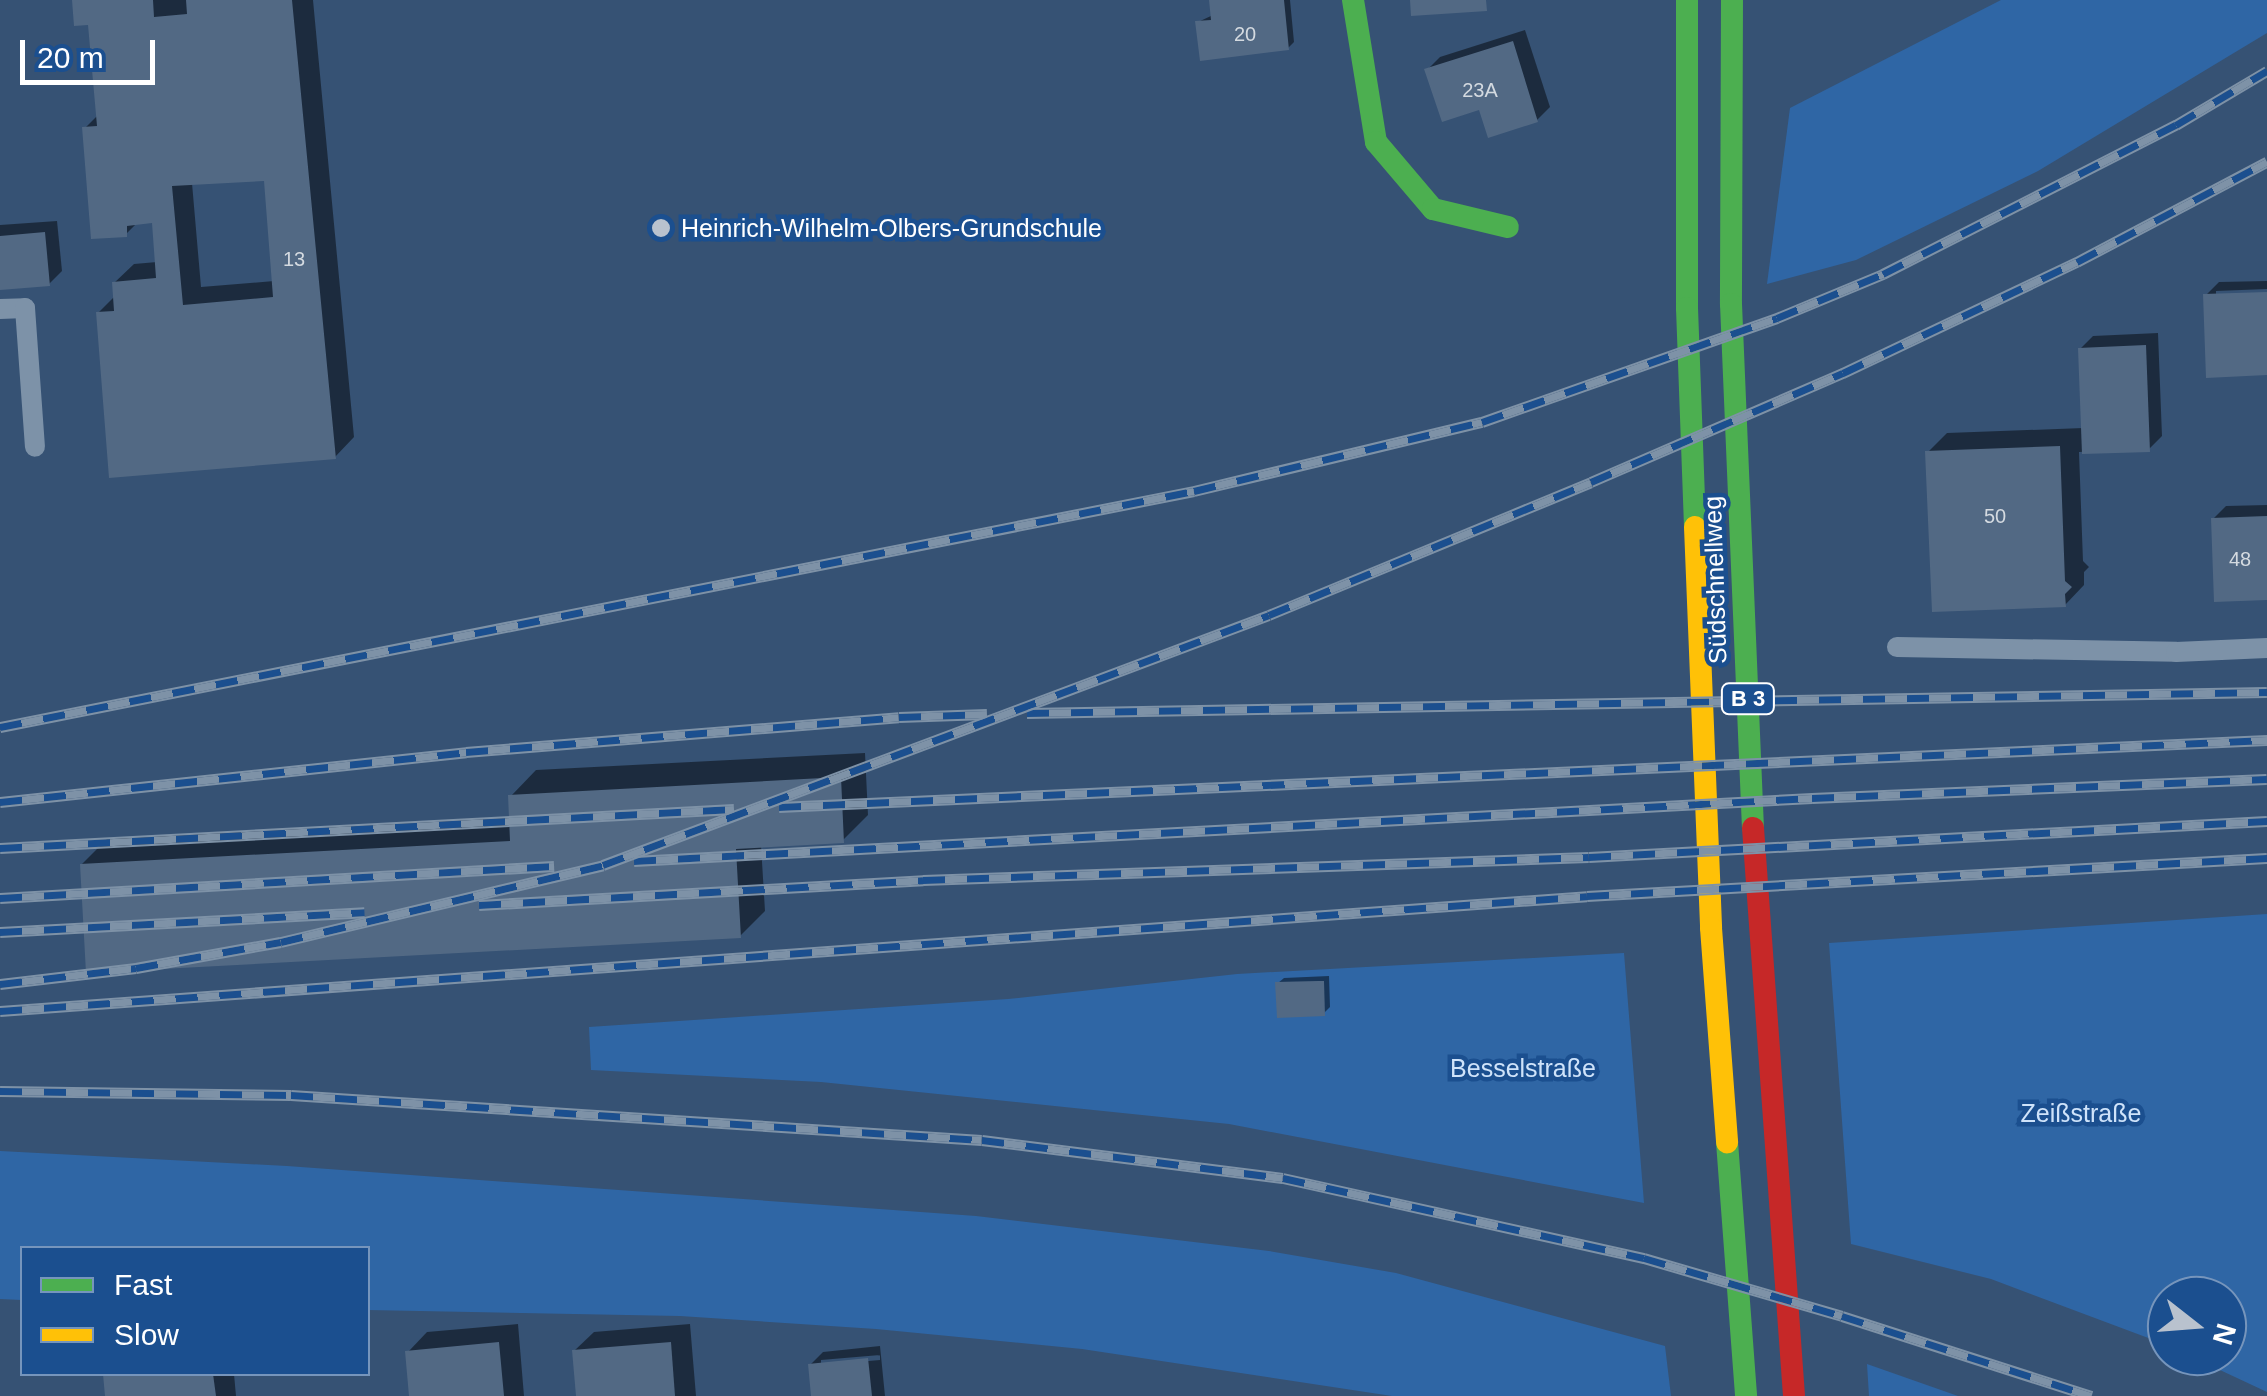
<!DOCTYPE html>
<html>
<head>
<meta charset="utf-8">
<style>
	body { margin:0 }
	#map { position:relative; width:2267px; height:1396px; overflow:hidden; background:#365274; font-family:Arial,sans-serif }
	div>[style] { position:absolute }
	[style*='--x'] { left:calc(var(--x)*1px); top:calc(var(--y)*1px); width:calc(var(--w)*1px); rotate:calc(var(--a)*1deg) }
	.green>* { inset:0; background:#2f66a5 }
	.shadow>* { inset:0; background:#0007 }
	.building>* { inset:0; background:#526984 }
	.lane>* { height:20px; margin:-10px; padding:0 10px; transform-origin:10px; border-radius:10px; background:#7d92a8 }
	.fast>* { height:22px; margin:-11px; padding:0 11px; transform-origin:11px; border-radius:11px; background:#4caf50 }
	.slow>* { height:22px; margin:-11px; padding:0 11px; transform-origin:11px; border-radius:11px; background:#ffc107 }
	.jam>* { height:22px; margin:-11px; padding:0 11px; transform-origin:11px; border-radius:11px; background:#c62828 }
	.rail>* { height:11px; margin-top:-5.5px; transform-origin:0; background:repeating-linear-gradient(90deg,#1b4f8f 0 22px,#7e92a7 0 44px); box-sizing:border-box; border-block:2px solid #7e92a7 }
	.dots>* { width:28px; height:28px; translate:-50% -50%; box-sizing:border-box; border:5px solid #1b4f8f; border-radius:50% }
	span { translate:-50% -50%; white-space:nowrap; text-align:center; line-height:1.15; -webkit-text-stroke:9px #1b4f8f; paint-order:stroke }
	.number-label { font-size:20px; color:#d4dae0 }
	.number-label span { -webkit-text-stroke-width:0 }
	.shield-label span { padding:2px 8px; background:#1b4f8f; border:2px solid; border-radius:8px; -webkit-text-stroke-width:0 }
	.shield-label { font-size:22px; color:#fff; font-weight:700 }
	.poi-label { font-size:25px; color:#fff }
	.left { translate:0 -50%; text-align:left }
	.street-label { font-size:25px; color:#fff }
	.park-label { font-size:25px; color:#cfe3fa }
	.legend { position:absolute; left:20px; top:1246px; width:350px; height:130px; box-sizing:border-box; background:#1b4f8f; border:2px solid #7695bc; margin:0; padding:12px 18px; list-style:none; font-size:30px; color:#fff }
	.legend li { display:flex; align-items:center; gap:20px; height:50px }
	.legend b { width:50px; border:2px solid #7695bc }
	.north { position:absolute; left:2147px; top:1276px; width:100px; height:100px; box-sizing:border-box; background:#1b4f8f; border:2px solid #7695bc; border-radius:50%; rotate:107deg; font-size:28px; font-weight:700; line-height:40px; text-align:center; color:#fff }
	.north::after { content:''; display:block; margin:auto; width:35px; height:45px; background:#b9c2ce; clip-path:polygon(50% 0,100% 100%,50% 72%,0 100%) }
	.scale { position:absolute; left:20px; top:40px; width:135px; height:45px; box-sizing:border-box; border:5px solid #fff; border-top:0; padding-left:12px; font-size:30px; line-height:35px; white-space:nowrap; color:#fff; -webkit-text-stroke:8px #1b4f8f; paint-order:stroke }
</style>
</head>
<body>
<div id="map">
	<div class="green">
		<i style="clip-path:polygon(2001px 0,2267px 0,2267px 33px,2038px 171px,1856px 260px,1767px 284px,1790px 108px)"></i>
		<i style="clip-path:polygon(2267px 914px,2267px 1392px,2190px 1356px,2227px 1356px,2227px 1296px,2167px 1296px,2167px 1345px,1991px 1279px,1851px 1244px,1829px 943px)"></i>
		<i style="clip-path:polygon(1624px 953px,1644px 1203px,1229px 1124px,821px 1082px,591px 1070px,589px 1027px,1008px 999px,1237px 974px)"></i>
		<i style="clip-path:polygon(0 1151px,287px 1166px,976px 1216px,1269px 1251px,1396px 1273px,1665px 1346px,1671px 1396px,1392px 1396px,1082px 1349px,876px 1329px,680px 1316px,368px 1310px,368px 1248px,22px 1248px,22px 1300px,0 1299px)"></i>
		<i style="clip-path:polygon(1867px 1364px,1958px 1396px,1869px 1396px)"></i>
	</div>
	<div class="shadow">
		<i style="clip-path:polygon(evenodd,75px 0,313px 0,354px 437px,335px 457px,98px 313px,115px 296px,114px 283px,134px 264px,157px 262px,154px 221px,138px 222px,126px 234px,85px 128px,99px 114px,91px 22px,75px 0,267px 178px,274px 281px,201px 287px,192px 183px,267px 178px)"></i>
		<i style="clip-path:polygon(1211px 0,1290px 0,1294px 42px,1288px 48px,1198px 22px,1213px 15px)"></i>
		<i style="clip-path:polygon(1525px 30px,1550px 107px,1537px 120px,1481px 107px,1427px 70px,1440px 57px)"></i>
		<i style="clip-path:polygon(57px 221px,62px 271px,49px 284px,0 288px,0 225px)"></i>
		<i style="clip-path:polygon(2267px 281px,2267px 289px,2216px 291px,2216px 296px,2267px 294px,2267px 373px,2206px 295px,2219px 282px)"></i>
		<i style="clip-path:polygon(2158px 333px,2162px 436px,2149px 449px,2079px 452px,2083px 561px,2089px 567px,2084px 572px,2084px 585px,2065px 605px,1928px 452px,1947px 433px,2083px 428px,2080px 349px,2093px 336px)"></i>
		<i style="clip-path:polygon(2267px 505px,2267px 597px,2213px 519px,2226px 506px)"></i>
		<i style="clip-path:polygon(865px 753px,868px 815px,843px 840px,761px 845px,765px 911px,740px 936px,82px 864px,107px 839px,512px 818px,511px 796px,536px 770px)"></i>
		<i style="clip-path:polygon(1329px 976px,1330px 1007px,1324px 1013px,1278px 983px,1284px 978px)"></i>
		<i style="clip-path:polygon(518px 1324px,524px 1396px,412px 1396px,408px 1352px,427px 1332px)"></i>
		<i style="clip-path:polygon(690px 1324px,696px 1396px,578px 1396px,574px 1351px,594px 1332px)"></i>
		<i style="clip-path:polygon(evenodd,880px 1346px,885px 1396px,813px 1396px,810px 1365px,823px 1352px,880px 1346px,880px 1355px,880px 1360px,821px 1365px,821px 1360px,880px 1355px)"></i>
		<i style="clip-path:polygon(105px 1374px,234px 1374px,236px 1396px,108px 1396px)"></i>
	</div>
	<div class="building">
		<i style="clip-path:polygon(evenodd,72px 0,153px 0,154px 17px,187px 14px,186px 0,292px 0,336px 459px,109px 478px,96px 312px,114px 311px,112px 282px,156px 278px,152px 223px,127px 226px,127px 237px,91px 239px,82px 127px,97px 126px,88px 25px,74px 26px,72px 0,264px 181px,273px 297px,183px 305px,172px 186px,264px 181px)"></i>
		<i style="clip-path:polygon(1209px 0,1284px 0,1289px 50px,1200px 61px,1195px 21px,1211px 20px)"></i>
		<i style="clip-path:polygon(1410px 0,1486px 0,1487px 11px,1411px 16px)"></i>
		<i style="clip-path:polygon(1513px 41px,1538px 122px,1488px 138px,1479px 110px,1442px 122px,1424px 69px)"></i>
		<i style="clip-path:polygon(45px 232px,50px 286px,0 290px,0 236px)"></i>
		<i style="clip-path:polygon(2267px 292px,2267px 375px,2206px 378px,2203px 294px)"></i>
		<i style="clip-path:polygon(2146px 345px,2150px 452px,2082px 454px,2078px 348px)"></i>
		<i style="clip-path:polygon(2060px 446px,2065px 581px,2072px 587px,2065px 594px,2066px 607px,1932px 612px,1925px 451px)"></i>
		<i style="clip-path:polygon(2267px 516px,2267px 600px,2214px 602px,2211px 518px)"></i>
		<i style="clip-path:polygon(841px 777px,844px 843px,736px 849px,741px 938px,86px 973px,80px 864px,510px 841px,508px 795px)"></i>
		<i style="clip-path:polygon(1318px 981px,1324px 981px,1325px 1016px,1277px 1018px,1275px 982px)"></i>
		<i style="clip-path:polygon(499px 1342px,504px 1396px,409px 1396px,405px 1351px)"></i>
		<i style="clip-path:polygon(671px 1342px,675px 1396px,576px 1396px,572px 1350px)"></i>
		<i style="clip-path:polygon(868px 1358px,872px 1396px,811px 1396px,808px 1364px)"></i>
		<i style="clip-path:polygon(103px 1374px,213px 1374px,216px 1396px,105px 1396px)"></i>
	</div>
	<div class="lane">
		<i style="--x:0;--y:309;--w:25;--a:-2"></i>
		<i style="--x:25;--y:308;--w:139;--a:85.9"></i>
		<i style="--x:1897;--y:647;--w:279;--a:1"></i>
		<i style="--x:2176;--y:652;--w:91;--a:-2.5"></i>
	</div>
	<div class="fast">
		<i style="--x:1353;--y:0;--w:144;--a:80.8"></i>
		<i style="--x:1376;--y:142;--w:88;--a:49.6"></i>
		<i style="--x:1433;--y:209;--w:77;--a:13.5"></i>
		<i style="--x:1687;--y:0;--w:308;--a:90"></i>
		<i style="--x:1687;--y:308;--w:219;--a:87.9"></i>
		<i style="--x:1732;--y:0;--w:304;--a:90.2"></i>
		<i style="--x:1731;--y:304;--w:524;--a:87.6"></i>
		<i style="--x:1727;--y:1142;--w:255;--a:85.7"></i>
	</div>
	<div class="slow">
		<i style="--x:1695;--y:527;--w:401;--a:87.7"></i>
		<i style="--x:1711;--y:928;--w:215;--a:85.7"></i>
	</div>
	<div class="jam">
		<i style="--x:1753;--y:828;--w:569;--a:85.87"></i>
	</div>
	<div class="rail">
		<i style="--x:1027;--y:713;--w:1240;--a:-0.97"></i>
		<i style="--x:0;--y:727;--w:1217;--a:-11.18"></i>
		<i style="--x:1194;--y:491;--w:296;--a:-13.5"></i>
		<i style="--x:1482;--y:422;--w:313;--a:-19.4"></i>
		<i style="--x:1777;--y:318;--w:115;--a:-22.5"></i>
		<i style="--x:1883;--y:274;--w:329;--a:-27"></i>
		<i style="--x:2176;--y:125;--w:106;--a:-30.7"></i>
		<i style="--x:0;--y:802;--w:469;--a:-6.1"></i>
		<i style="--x:466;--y:752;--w:434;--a:-4.6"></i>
		<i style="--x:899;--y:717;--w:88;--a:-2"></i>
		<i style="--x:779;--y:807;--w:1490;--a:-2.58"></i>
		<i style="--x:0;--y:848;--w:735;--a:-3.04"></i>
		<i style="--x:634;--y:861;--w:1180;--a:-3.06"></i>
		<i style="--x:1812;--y:798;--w:455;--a:-2.4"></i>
		<i style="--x:0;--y:898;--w:555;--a:-3.31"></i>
		<i style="--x:479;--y:905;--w:445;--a:-3.2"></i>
		<i style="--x:923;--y:880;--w:666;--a:-1.98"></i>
		<i style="--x:1589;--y:857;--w:679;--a:-3.04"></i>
		<i style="--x:0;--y:932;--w:365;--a:-3.1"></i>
		<i style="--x:0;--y:984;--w:137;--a:-6.7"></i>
		<i style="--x:136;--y:968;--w:147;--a:-10.2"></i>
		<i style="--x:281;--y:942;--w:331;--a:-13.4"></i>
		<i style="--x:603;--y:865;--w:711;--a:-20.57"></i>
		<i style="--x:1269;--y:615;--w:348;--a:-22.4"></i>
		<i style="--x:1591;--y:482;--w:275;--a:-23.4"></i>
		<i style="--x:1843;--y:373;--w:259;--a:-25.4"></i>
		<i style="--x:2077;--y:262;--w:215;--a:-27.8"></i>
		<i style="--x:0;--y:1011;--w:1591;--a:-4.14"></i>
		<i style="--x:1587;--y:896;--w:681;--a:-3.2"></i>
		<i style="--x:0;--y:1091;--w:291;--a:0.8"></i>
		<i style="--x:291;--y:1095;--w:692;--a:3.73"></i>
		<i style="--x:982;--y:1140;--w:303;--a:7.2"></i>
		<i style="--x:1283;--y:1178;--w:370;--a:12.5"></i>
		<i style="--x:1644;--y:1258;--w:206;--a:16.3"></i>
		<i style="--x:1842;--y:1316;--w:262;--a:17.8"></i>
	</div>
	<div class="dots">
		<i style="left:661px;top:228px;background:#b9c2ce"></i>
	</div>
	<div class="number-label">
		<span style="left:1245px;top:34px">20</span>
		<span style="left:1480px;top:90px">23A</span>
		<span style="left:294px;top:259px">13</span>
		<span style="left:1995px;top:516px">50</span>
		<span style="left:2240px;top:559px">48</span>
	</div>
	<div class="shield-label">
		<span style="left:1748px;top:699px">B 3</span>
	</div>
	<div class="poi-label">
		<span class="left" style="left:681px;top:228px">Heinrich-Wilhelm-Olbers-Grundschule</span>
	</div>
	<div class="street-label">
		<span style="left:1715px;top:580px;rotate:-92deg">Südschnellweg</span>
	</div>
	<div class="park-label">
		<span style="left:1523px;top:1068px">Besselstraße</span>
		<span style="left:2081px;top:1113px">Zeißstraße</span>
	</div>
	<ul class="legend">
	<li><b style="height:12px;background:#4caf50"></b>Fast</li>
	<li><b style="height:12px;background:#ffc107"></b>Slow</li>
	</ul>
	<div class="north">N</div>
	<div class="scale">20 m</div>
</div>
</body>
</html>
